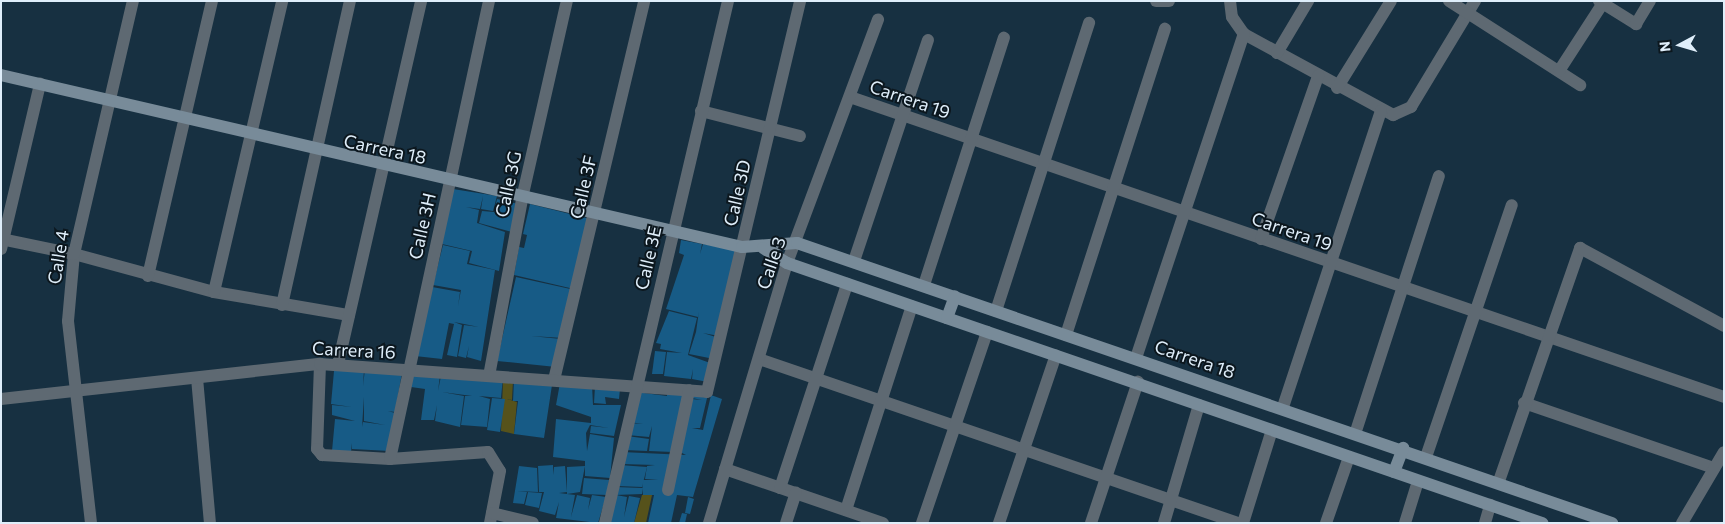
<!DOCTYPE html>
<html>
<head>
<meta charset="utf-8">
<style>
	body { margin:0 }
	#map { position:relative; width:1725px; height:524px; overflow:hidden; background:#173041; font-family:Commissioner,sans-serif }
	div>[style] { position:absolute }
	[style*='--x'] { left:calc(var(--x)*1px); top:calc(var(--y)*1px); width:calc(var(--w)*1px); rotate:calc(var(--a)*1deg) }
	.green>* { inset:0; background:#56521b }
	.building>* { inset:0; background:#175b86 }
	.street>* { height:12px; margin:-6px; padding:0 6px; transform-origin:6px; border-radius:6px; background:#5e6972 }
	.secondary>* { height:12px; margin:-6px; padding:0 6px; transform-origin:6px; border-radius:6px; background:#788b99 }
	span { translate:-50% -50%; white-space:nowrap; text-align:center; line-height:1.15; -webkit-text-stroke:4px #0c171e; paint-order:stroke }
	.street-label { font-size:18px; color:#dfeefa }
	.frame { position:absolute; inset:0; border:2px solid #dfeefa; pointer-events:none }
	.north { position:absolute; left:1655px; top:20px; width:50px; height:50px; -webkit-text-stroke:4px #0c171e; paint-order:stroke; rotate:264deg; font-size:14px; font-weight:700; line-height:20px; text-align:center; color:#dfeefa }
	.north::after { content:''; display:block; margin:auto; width:18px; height:22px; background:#dfeefa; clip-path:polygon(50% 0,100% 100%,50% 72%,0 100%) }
</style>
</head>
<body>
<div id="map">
	<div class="green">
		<i style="clip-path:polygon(503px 380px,513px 381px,512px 400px,507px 399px,517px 402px,514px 434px,501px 431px)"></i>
		<i style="clip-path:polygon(642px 495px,652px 495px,646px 523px,634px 523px)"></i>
	</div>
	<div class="building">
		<i style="clip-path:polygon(453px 189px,497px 196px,493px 211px,481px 209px,483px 196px,480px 209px,466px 207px,479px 210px,477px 223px,505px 232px,499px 271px,469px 263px,472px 251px,442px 244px)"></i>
		<i style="clip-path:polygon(497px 199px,518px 204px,512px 232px,479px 223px,482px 211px,494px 212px)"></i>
		<i style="clip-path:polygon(530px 204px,590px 219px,574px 289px,514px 275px,519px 247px,524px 248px,527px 235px,523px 234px)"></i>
		<i style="clip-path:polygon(681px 240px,702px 244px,700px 254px,703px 244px,740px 251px,723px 323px,717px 321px,723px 323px,719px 336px,703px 333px,719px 338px,714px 359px,689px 354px,696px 332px,699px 311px,698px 317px,666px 309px,684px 255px,679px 253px)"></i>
		<i style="clip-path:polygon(443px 245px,470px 251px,467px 264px,495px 270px,481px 361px,467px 357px,469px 346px,466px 358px,458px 356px,464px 325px,479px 327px,454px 322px,462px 325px,457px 357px,447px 355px,454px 324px,449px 323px,442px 359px,415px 356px,432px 287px,460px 292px,458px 306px,461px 290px,433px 285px)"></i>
		<i style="clip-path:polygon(516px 277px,575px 290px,563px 338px,531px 336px,561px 339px,556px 367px,497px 361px)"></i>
		<i style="clip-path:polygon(669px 311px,697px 318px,688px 355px,713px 364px,708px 382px,692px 379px,693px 369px,691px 379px,664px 376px,667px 352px,682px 353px,660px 349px,661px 344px,656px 343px)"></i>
		<i style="clip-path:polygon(655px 351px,666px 352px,663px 374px,652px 374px)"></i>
		<i style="clip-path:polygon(evenodd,364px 369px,363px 386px,365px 369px,402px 373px,395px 412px,388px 411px,395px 413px,390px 451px,352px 449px,352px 443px,351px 452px,332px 451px,335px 419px,355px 421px,332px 415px,332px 405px,352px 407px,331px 404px,334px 371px,364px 369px,364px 397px,364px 421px,385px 425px,363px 422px,362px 427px,364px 397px)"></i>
		<i style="clip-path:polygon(413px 375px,440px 375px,438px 391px,441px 376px,503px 377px,501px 398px,479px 396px,490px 399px,487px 427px,461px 425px,465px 396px,472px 396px,442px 392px,464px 396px,460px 427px,435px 421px,437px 405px,434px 420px,421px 420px,425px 389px,411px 387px)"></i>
		<i style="clip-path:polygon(514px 380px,552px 385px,544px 438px,514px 434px,518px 401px,513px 401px)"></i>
		<i style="clip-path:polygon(560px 383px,592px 385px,593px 405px,621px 405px,614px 436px,590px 433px,591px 426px,609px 428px,590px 425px,586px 433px,587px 451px,590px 434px,614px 438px,610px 478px,585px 476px,585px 461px,553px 457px,556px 419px,591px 423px,591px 417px,556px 405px)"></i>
		<i style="clip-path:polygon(595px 386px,620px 389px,619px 399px,605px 397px,606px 404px,594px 403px)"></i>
		<i style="clip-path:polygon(667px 391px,686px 394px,673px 452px,649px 451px,652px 426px,649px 437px,627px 435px,628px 423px,643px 424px,629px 422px,636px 392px,667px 396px)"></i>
		<i style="clip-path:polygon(692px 392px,708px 394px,700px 428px,692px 428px,703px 430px,711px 395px,722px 399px,693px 497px,677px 495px,671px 523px,648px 523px,654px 495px,643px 495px,642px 480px,658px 480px,645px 479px,647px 466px,655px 465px,621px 464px,622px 452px,686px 455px,680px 452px,691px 399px,702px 400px,692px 398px)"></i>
		<i style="clip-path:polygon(492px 398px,505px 399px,500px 432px,487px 430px)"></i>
		<i style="clip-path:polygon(627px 436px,649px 439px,647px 451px,625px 450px)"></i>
		<i style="clip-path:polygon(553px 465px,553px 475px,554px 467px,565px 466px,567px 492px,559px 493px,567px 494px,567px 467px,585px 466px,580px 492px,567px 494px,575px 495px,571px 517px,577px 495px,590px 498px,588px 510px,592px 495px,606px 497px,598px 523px,556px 518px,559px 502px,555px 515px,539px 511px,544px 492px,539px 492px,538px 466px)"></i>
		<i style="clip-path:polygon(620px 465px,647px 467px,642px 487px,617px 486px)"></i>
		<i style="clip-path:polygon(519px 466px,537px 468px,538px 492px,517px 491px,527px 492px,524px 504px,513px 503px)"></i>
		<i style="clip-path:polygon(584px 478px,609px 480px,607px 495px,582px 494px)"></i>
		<i style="clip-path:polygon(615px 487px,643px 488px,642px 494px,615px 495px)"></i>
		<i style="clip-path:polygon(528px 492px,542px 493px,539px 508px,525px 505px)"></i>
		<i style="clip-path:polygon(616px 495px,627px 497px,624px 517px,629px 496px,640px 498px,634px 523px,609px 523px)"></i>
		<i style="clip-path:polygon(688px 497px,694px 499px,690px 514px,685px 513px)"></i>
		<i style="clip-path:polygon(682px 513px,687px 514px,685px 523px,679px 523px)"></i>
	</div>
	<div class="street">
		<i style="--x:1156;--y:1;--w:13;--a:0"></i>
		<i style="--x:1230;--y:1;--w:16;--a:83"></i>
		<i style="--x:1232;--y:17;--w:21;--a:55"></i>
		<i style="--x:1244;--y:34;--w:170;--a:28.5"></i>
		<i style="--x:1393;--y:115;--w:20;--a:-24"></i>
		<i style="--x:1411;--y:107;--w:124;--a:-58.9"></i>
		<i style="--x:1449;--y:1;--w:156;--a:32.7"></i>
		<i style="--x:1599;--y:1;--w:44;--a:31.9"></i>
		<i style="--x:1636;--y:24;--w:27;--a:-59"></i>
		<i style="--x:1277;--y:53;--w:61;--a:-59.2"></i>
		<i style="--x:1559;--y:71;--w:81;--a:-57.1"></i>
		<i style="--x:1337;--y:88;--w:102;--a:-58.2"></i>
		<i style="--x:850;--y:97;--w:924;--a:18.94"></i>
		<i style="--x:701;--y:111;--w:102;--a:14.2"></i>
		<i style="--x:1;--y:239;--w:75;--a:11.6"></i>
		<i style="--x:74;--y:254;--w:145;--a:15.2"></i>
		<i style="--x:214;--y:292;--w:137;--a:9.7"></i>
		<i style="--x:1261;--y:239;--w:173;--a:-70.7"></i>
		<i style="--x:1;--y:249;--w:170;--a:-76.7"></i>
		<i style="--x:854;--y:261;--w:233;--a:-71.5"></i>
		<i style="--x:148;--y:276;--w:282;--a:-76.9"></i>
		<i style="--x:924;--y:285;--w:260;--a:-72.1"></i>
		<i style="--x:214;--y:292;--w:299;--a:-76.8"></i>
		<i style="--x:282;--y:305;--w:312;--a:-77.4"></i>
		<i style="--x:996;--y:311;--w:303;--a:-72.1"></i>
		<i style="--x:1066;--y:335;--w:322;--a:-72.1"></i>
		<i style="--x:1136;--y:358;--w:342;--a:-71.6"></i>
		<i style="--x:759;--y:359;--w:506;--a:18.9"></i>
		<i style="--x:320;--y:364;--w:85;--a:92"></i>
		<i style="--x:317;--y:449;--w:8;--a:50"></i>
		<i style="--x:322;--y:455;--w:68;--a:3.4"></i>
		<i style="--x:390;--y:459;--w:98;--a:-4.1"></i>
		<i style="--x:488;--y:452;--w:22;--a:58"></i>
		<i style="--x:500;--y:471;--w:53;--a:100.9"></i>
		<i style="--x:338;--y:364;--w:372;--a:-77.1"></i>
		<i style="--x:489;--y:376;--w:185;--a:-79.4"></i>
		<i style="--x:523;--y:194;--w:198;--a:-77.2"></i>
		<i style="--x:197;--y:378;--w:146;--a:84.9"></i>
		<i style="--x:554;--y:380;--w:390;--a:-76.6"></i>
		<i style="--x:1;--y:399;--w:321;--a:-6.3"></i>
		<i style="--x:320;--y:364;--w:388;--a:4.1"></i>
		<i style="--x:707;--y:392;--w:402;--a:-76.6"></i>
		<i style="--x:1524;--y:403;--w:201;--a:18.9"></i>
		<i style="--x:1283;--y:407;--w:312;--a:-71.7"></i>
		<i style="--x:1356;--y:431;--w:268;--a:-72"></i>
		<i style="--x:1426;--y:457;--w:266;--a:-71.2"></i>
		<i style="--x:390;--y:459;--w:469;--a:-77.8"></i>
		<i style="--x:725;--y:469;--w:167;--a:18.9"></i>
		<i style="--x:1499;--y:481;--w:247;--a:-70.8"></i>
		<i style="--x:1580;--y:248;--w:164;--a:28.4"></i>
		<i style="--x:780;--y:488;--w:215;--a:-71.8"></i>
		<i style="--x:668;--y:490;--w:102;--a:-78.1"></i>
		<i style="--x:846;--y:510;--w:214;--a:-72.1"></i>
		<i style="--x:492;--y:513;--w:42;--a:13.7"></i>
		<i style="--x:91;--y:523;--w:203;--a:-96.5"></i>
		<i style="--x:68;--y:321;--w:67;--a:-84.9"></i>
		<i style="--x:74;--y:254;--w:260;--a:-76.9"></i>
		<i style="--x:605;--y:523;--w:536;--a:-76.74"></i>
		<i style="--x:709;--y:523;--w:271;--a:-73.3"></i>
		<i style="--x:787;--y:263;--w:260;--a:-69.5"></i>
		<i style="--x:786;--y:523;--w:32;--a:-72"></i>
		<i style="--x:922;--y:523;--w:202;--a:-71.2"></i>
		<i style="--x:999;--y:523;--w:177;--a:-71.3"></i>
		<i style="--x:1091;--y:523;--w:149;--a:-71.6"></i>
		<i style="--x:1164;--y:523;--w:123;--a:-73.5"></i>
		<i style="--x:1243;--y:523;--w:97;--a:-72.7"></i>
		<i style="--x:1326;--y:523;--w:70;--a:-70.8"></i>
		<i style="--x:1405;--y:523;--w:44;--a:-72.8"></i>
		<i style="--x:1485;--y:523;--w:19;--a:-74"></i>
		<i style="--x:1682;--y:523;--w:82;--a:-59.4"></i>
	</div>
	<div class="secondary">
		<i style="--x:1;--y:75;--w:761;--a:13.07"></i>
		<i style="--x:742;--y:247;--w:55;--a:-4.2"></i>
		<i style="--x:797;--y:243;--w:862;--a:18.96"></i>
		<i style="--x:763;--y:248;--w:28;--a:32"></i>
		<i style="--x:787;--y:263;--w:799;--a:19"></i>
		<i style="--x:947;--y:318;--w:23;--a:-70"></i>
		<i style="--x:1394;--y:472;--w:26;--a:-69"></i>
	</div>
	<div class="street-label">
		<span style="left:910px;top:99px;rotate:19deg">Carrera 19</span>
		<span style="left:385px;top:149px;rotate:12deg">Carrera 18</span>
		<span style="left:508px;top:184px;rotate:-78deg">Calle 3G</span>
		<span style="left:583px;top:187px;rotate:-77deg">Calle 3F</span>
		<span style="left:737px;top:193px;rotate:-77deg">Calle 3D</span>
		<span style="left:422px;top:226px;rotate:-77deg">Calle 3H</span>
		<span style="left:1292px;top:231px;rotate:19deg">Carrera 19</span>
		<span style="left:58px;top:257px;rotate:-81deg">Calle 4</span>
		<span style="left:648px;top:258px;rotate:-77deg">Calle 3E</span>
		<span style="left:771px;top:263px;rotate:-71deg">Calle 3</span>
		<span style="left:354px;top:350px;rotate:3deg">Carrera 16</span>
		<span style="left:1195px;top:359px;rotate:19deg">Carrera 18</span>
	</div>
	<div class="frame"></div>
	<div class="north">N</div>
</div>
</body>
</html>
